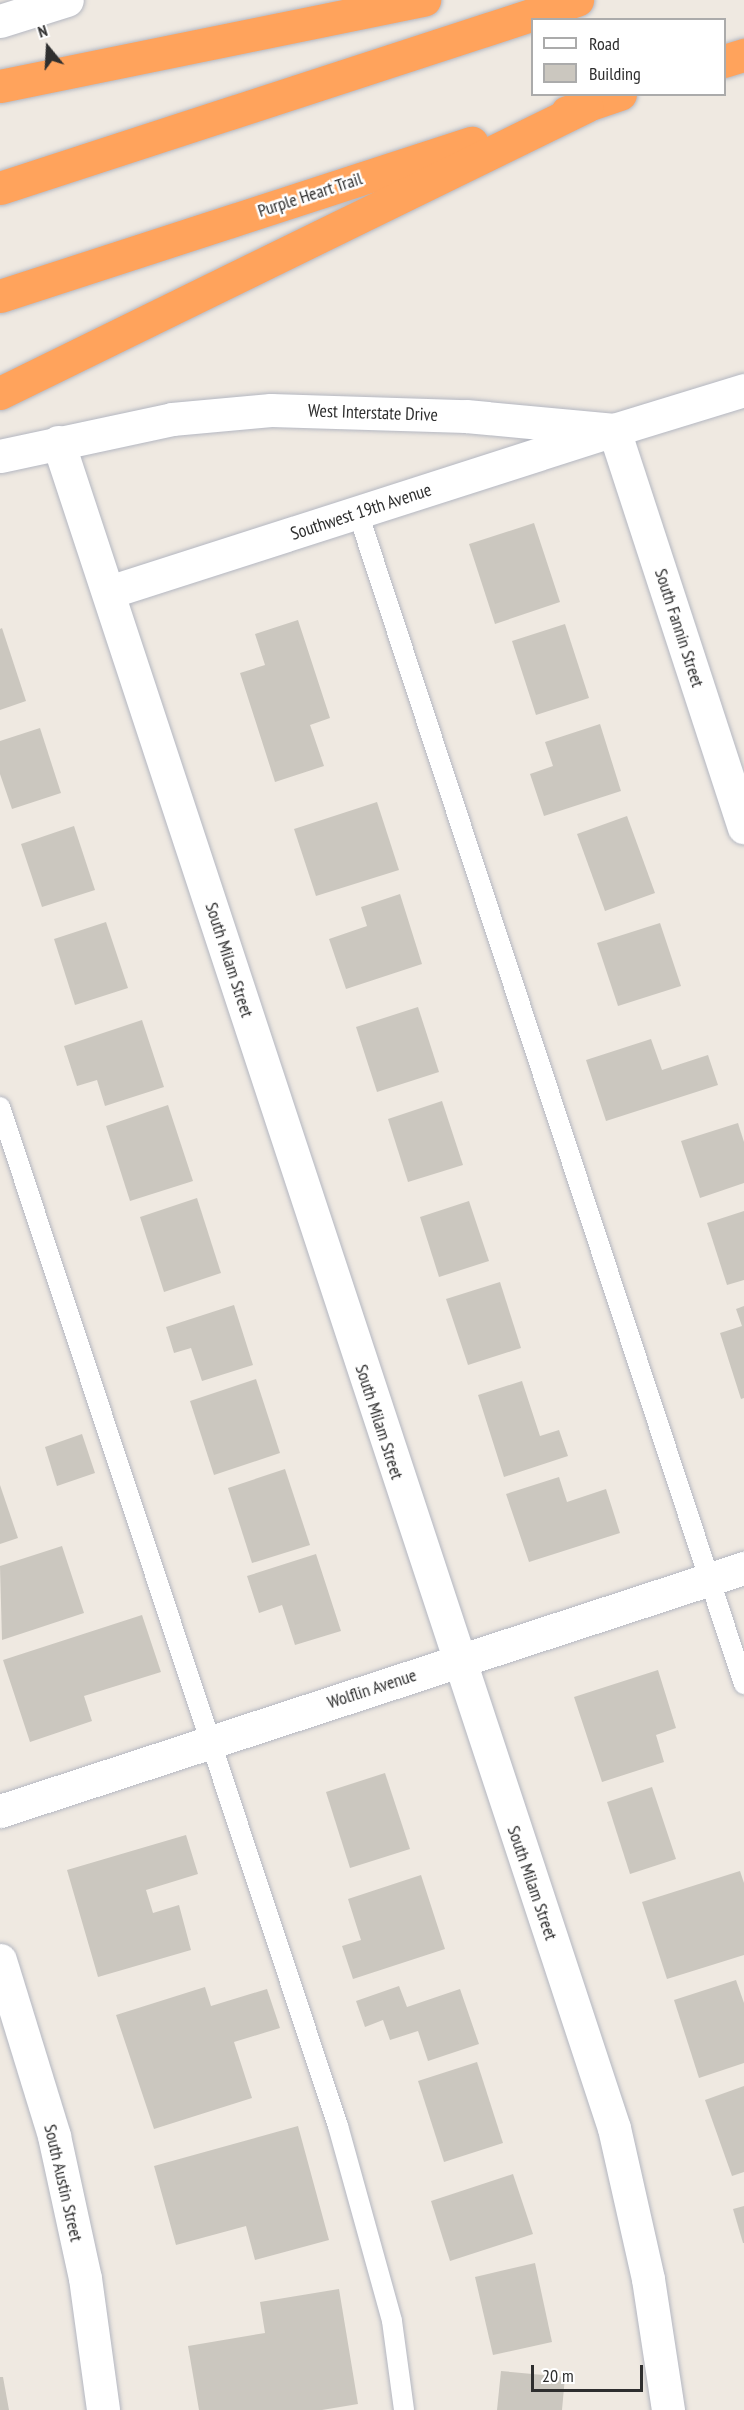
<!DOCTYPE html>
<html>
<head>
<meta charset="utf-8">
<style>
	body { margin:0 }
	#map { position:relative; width:744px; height:2410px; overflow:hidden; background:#efe9e1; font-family:"PT Sans Narrow",sans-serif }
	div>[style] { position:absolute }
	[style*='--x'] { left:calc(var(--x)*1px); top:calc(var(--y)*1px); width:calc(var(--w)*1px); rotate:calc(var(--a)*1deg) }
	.building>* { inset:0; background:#cbc7bf }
	.roads { filter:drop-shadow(0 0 2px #b4b7c1) drop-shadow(0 0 2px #b4b7c1) }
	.service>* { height:20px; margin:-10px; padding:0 10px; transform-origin:10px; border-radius:10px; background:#fff }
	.minor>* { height:33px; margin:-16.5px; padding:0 16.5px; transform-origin:16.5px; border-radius:16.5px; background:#fff }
	.tertiary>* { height:33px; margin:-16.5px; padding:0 16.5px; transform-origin:16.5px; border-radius:16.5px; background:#fff }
	.secondary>* { height:33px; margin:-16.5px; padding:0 16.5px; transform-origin:16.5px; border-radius:16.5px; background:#fff }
	.motorway>* { height:33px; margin:-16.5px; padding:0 16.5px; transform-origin:16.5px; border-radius:16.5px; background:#ffa35c }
	span { translate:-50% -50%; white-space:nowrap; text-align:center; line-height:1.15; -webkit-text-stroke:5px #fff; paint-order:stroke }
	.street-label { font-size:18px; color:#2e2e2e }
	.legend { position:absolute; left:531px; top:18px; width:195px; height:78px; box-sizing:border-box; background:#fff; border:2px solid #ababab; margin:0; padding:8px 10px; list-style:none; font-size:18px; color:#2e2e2e }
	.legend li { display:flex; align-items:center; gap:12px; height:30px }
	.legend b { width:30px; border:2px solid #ababab }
	.north { position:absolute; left:18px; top:18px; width:60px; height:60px; -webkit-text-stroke:4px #fff; paint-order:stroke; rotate:342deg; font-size:16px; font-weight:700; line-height:24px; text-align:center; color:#2e2e2e }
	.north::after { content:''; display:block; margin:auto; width:21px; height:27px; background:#2e2e2e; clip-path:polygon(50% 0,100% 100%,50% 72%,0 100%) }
	.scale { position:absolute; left:531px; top:2365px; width:112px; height:27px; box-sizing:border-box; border:3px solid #2e2e2e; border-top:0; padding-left:8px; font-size:18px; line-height:21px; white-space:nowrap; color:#2e2e2e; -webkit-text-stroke:4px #fff; paint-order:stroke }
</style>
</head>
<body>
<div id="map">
	<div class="building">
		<i style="clip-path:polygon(534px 523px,560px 602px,495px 624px,469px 544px)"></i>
		<i style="clip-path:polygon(298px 620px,330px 718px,310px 725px,324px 766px,275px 782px,240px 673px,265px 665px,255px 634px)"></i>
		<i style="clip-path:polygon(565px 624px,589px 698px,536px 715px,512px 641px)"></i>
		<i style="clip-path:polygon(2px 628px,26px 701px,0 710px,0 629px)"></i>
		<i style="clip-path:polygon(600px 724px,621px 791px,544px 816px,530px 774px,553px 766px,545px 742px)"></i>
		<i style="clip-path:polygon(40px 728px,61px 793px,12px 809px,0 774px,0 741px)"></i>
		<i style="clip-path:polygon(377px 802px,399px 870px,316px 896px,294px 829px)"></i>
		<i style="clip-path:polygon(627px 816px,655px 893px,605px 911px,577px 834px)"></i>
		<i style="clip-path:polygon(74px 826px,95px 890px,42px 907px,21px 844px)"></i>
		<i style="clip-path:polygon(400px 894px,422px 964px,346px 989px,329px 939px,367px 926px,361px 907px)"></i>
		<i style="clip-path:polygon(106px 922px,128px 988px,75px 1005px,54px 939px)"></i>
		<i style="clip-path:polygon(660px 923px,681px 986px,618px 1006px,597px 943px)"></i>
		<i style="clip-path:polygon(418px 1007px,439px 1072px,377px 1092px,356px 1027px)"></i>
		<i style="clip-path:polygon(142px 1020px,164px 1087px,105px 1106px,97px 1080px,77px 1086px,64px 1046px)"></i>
		<i style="clip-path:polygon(651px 1039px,662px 1070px,708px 1055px,718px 1085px,606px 1121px,586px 1060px)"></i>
		<i style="clip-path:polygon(442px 1101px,463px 1165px,408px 1182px,388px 1119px)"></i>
		<i style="clip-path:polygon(168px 1105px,193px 1181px,130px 1201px,106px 1126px)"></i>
		<i style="clip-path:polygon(738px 1123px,744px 1142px,744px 1183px,700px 1198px,681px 1141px)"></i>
		<i style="clip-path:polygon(197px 1198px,221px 1273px,164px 1292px,140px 1217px)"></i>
		<i style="clip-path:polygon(469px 1201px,489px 1261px,439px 1277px,420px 1217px)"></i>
		<i style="clip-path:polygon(744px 1211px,744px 1280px,727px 1285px,707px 1223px)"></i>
		<i style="clip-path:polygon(500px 1282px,521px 1348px,468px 1365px,446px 1299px)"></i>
		<i style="clip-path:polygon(234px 1305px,253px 1365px,202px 1381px,191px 1348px,174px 1353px,166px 1327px)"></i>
		<i style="clip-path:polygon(744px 1306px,744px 1398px,741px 1399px,720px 1333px,742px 1326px,736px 1309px)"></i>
		<i style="clip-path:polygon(256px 1379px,280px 1453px,214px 1475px,190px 1401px)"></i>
		<i style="clip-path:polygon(522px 1381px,540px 1436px,559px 1430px,568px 1456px,504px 1477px,478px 1395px)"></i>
		<i style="clip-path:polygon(82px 1434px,95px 1473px,57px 1486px,45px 1447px)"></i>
		<i style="clip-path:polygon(285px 1469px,310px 1545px,252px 1563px,228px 1488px)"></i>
		<i style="clip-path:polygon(559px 1477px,567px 1502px,606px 1489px,620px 1533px,529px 1562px,506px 1494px)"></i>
		<i style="clip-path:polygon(0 1485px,18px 1538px,0 1544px)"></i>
		<i style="clip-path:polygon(62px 1546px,84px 1613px,2px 1640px,0 1566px)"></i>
		<i style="clip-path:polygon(316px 1554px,341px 1631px,295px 1645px,282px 1605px,259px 1613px,247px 1576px)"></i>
		<i style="clip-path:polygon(142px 1615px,161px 1672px,84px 1696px,92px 1721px,30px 1742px,3px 1660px)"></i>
		<i style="clip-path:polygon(658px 1670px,676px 1728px,656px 1735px,664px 1762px,602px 1782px,574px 1697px)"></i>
		<i style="clip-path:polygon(385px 1773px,410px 1849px,350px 1868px,326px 1792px)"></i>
		<i style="clip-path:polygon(652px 1787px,676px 1859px,630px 1874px,607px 1802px)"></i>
		<i style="clip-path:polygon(186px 1835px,198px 1874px,146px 1890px,153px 1913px,179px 1905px,191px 1950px,98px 1977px,67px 1870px)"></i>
		<i style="clip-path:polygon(740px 1871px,744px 1883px,744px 1955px,667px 1979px,642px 1902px)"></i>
		<i style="clip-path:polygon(421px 1875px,445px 1949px,353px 1979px,342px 1946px,361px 1940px,348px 1899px)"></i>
		<i style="clip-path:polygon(736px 1980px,744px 2003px,744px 2063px,699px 2078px,674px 2000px)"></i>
		<i style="clip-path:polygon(399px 1986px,407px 2007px,460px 1989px,479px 2044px,428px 2061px,418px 2031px,390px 2040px,383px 2020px,365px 2027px,356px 2001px)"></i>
		<i style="clip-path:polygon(205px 1987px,211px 2006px,267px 1989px,280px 2028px,234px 2042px,252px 2098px,154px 2129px,116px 2015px)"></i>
		<i style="clip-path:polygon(477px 2062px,503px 2143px,444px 2162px,418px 2081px)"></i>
		<i style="clip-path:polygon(744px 2086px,744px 2172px,732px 2176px,705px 2100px)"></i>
		<i style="clip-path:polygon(298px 2126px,329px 2240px,255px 2260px,246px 2226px,176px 2245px,154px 2166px)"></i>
		<i style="clip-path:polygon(513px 2174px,533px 2234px,450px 2261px,431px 2201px)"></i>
		<i style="clip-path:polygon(744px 2206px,744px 2243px,743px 2243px,733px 2209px)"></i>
		<i style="clip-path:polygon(535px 2263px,552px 2342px,493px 2355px,475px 2277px)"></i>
		<i style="clip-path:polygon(339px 2289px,358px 2404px,322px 2410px,199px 2410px,188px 2346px,265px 2333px,260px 2302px)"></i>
		<i style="clip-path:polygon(501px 2371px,565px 2377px,562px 2410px,497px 2410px)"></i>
		<i style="clip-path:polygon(0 2377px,3px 2377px,9px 2410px,0 2410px)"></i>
	</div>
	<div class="roads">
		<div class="service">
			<i style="--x:358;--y:513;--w:1233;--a:71.76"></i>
			<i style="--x:0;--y:1107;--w:1074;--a:71.65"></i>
			<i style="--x:338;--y:2126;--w:202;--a:74.5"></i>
			<i style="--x:392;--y:2321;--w:90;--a:82.3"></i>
		</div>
		<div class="minor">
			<i style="--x:58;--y:442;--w:1775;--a:71.75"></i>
			<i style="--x:614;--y:2128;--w:155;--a:77.3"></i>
			<i style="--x:648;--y:2279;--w:133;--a:81.3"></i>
			<i style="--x:109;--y:592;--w:530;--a:-17.79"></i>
			<i style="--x:614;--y:430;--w:418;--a:71.9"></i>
		</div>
		<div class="tertiary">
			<i style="--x:0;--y:1960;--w:184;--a:72.9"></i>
			<i style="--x:54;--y:2136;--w:145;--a:77.7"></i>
			<i style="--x:85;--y:2278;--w:133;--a:82.2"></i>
		</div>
		<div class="secondary">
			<i style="--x:0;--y:21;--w:70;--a:-17.4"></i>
			<i style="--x:0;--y:456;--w:176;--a:-12.1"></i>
			<i style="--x:172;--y:419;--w:99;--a:-5.2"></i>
			<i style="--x:271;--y:410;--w:195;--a:1.8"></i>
			<i style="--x:466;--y:416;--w:149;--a:5.4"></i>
			<i style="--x:614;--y:430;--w:136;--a:-17.1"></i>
			<i style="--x:0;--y:1811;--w:783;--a:-18.09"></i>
		</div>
		<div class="motorway">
			<i style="--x:724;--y:61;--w:21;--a:-17"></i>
			<i style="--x:0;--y:86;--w:433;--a:-11.5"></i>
			<i style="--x:567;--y:112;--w:56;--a:-18.8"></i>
			<i style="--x:0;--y:188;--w:607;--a:-18.05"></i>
			<i style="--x:0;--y:296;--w:496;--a:-18"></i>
			<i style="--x:0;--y:393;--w:653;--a:-26.09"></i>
		</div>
	</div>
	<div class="street-label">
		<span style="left:310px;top:195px;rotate:-18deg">Purple Heart Trail</span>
		<span style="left:373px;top:413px;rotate:2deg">West Interstate Drive</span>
		<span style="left:361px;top:512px;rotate:-18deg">Southwest 19th Avenue</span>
		<span style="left:679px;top:628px;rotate:72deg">South Fannin Street</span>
		<span style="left:229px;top:960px;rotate:72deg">South Milam Street</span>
		<span style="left:379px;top:1422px;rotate:72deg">South Milam Street</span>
		<span style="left:372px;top:1689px;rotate:-18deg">Wolflin Avenue</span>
		<span style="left:532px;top:1883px;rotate:71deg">South Milam Street</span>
		<span style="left:63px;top:2183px;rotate:77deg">South Austin Street</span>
	</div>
	<ul class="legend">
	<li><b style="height:8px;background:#fff"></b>Road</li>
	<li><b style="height:16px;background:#cbc7bf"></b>Building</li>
	</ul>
	<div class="north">N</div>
	<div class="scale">20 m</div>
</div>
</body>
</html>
